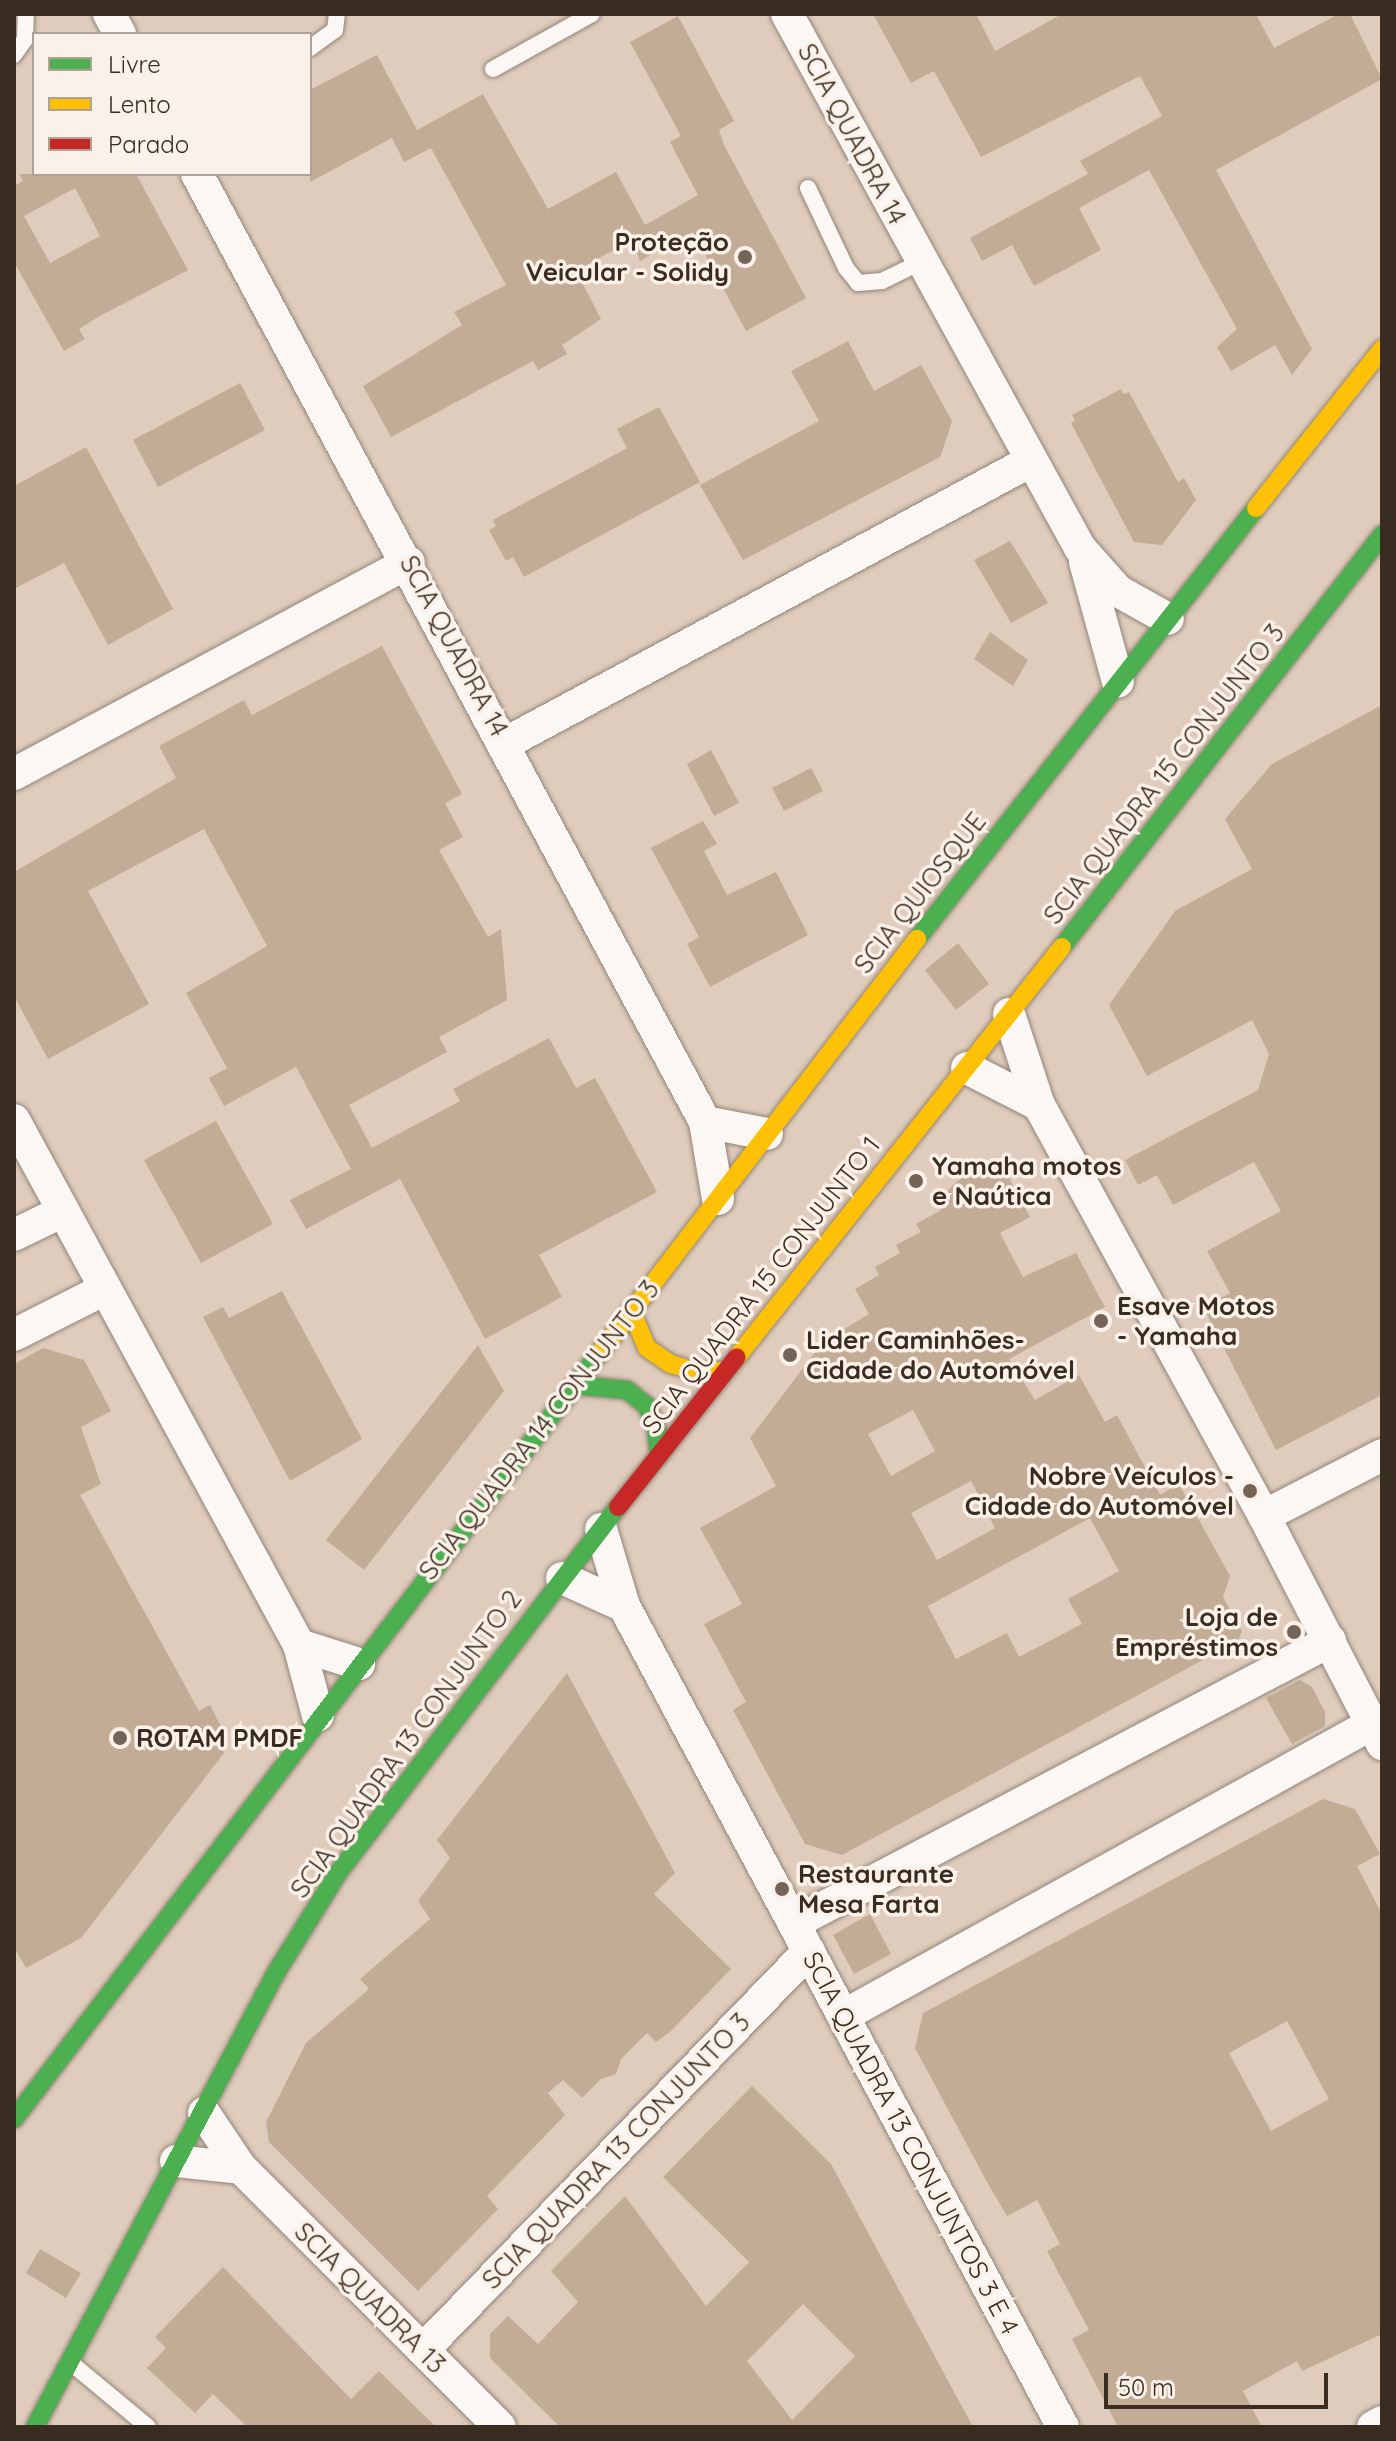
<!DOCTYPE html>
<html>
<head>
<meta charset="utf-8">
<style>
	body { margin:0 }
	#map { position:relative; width:1396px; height:2441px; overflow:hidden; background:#dfccbc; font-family:Quicksand,sans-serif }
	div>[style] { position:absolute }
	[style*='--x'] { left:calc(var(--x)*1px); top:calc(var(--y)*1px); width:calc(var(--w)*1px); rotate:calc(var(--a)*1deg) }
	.building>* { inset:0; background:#c2ac96 }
	.roads { filter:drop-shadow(0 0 2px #938578) drop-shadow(0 0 2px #938578) }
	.lane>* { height:16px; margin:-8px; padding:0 8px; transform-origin:8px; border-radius:8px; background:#faf7f5 }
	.street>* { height:32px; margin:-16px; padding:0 16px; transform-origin:16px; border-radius:16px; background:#faf7f5 }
	.fast>* { height:18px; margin:-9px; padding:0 9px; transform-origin:9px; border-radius:9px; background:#4caf50 }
	.slow>* { height:18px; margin:-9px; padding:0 9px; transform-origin:9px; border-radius:9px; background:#ffc107 }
	.jam>* { height:18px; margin:-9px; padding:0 9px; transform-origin:9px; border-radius:9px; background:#c62828 }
	.dots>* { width:22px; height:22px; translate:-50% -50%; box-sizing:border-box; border:4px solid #fcf1e8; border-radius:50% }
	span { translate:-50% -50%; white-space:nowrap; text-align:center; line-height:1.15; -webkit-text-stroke:7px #fcf1e8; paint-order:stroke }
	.street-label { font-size:26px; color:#392c20 }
	.poi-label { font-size:26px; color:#392c20; font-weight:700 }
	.right { translate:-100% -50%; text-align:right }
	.left { translate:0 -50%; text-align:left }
	.frame { position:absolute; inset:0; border:16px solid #392c20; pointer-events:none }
	.legend { position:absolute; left:32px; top:32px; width:280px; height:144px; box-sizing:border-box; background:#fcf1e8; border:2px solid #aea298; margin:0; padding:10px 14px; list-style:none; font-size:24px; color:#392c20 }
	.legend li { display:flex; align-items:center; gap:16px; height:40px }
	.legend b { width:40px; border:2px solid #aea298 }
	.scale { position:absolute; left:1104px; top:2373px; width:224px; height:36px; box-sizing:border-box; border:4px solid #392c20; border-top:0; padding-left:10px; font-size:24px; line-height:28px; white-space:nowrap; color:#392c20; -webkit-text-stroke:6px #fcf1e8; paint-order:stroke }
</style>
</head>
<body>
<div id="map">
	<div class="building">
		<i style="clip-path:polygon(873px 14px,976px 14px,995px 51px,1062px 14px,1256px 14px,1274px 48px,1339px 14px,1350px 14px,1382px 79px,1216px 170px,1312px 349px,1292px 375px,1275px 345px,1231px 371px,1217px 347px,1237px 329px,1149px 170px,1079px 208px,1101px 250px,1034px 286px,1012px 245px,982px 261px,970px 238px,1088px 174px,1080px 161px,1162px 116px,1140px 76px,981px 157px,934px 71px,911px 83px)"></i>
		<i style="clip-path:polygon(678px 16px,734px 121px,719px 130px,724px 145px,806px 298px,746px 331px,693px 232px,640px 261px,632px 240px,576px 271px,601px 319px,562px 345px,567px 354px,538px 370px,533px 361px,391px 437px,363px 386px,462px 325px,454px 312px,506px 285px,431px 148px,404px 162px,392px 138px,310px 182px,310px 90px,377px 55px,417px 130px,483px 94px,548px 209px,616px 172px,645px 225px,698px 195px,670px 142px,681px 136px,630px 42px)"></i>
		<i style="clip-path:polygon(evenodd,19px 174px,136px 174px,188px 270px,98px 317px,79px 329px,85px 339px,64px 351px,14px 262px,14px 186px,23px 181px,19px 174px,75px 188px,100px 236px,50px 263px,24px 216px,75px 188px)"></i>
		<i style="clip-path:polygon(848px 341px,874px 391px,921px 365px,952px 421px,943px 449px,940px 457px,743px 560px,700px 485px,819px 421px,791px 371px)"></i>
		<i style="clip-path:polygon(240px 383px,265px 430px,158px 487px,133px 440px)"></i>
		<i style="clip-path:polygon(1121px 389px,1123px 394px,1129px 392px,1178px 482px,1184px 478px,1196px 500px,1162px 545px,1134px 542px,1071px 423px,1075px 421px,1072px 415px)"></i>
		<i style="clip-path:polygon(659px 407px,700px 482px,524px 577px,513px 557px,506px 561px,489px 530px,496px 526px,493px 520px,627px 448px,617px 429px)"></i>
		<i style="clip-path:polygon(86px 447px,173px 609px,108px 645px,64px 563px,14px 589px,14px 486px)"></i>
		<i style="clip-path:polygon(1010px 541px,1048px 603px,1011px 623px,974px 560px)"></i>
		<i style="clip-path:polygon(990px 632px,1028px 660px,1013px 686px,974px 659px)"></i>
		<i style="clip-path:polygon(382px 646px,462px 794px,445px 803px,463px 837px,439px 850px,488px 937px,501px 929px,507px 1000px,439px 1037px,447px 1052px,349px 1105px,372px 1148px,460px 1101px,453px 1089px,549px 1038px,576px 1088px,595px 1078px,657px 1192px,539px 1255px,562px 1297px,485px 1339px,400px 1179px,306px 1229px,290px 1200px,351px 1169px,296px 1067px,224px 1106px,209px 1078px,227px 1068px,186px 993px,267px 946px,204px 829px,88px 891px,149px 1004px,48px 1059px,14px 996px,14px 872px,176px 778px,159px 746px,244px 700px,252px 715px)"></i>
		<i style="clip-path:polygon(1382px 705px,1382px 1395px,1276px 1450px,1203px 1307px,1230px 1293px,1207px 1251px,1281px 1211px,1254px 1162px,1173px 1205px,1157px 1175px,1138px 1185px,1125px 1160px,1258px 1090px,1269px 1054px,1252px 1020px,1147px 1076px,1109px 1005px,1175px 911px,1252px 869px,1225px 819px,1272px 764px)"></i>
		<i style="clip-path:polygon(711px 750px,739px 803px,714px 816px,687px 764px)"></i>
		<i style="clip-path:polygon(811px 768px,823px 791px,784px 811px,772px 788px)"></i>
		<i style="clip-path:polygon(703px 821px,717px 844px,704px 851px,727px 895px,776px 872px,808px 935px,710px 987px,687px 944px,699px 937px,651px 848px)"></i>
		<i style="clip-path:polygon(958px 943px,989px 984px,956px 1010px,925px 970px)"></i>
		<i style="clip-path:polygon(216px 1121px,273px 1224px,201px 1263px,144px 1160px)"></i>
		<i style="clip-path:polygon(evenodd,999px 1159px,1030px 1217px,1000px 1233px,1023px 1277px,1076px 1253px,1105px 1307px,1009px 1359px,1035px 1400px,1079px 1375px,1105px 1422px,1117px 1415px,1160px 1495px,1179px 1484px,1230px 1576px,1223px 1597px,1242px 1631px,1238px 1641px,842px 1855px,805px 1844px,733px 1710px,746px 1702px,704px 1624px,742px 1604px,700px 1528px,776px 1486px,750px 1438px,823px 1342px,869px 1314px,855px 1289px,879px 1275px,875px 1267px,900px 1253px,896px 1245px,921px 1232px,916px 1224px,941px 1210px,937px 1202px,957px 1181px,999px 1159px,913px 1410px,935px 1451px,891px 1476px,868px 1434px,913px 1410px,999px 1159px,971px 1481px,995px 1528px,937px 1560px,911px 1513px,971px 1481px,999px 1159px,1090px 1518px,1119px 1571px,1068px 1599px,1082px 1624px,1019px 1657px,1007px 1633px,956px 1659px,928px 1606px,1090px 1518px)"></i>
		<i style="clip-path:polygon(282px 1291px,362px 1439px,290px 1481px,203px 1317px,223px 1307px,229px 1318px)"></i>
		<i style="clip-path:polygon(478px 1345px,504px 1391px,364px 1570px,326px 1540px)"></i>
		<i style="clip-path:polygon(43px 1348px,84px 1360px,111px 1411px,81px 1427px,101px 1484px,80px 1495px,199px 1711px,210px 1705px,227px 1738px,219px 1743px,224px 1753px,81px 1938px,26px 1968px,14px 1947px,14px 1364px)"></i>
		<i style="clip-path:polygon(567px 1673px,675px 1873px,654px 1894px,731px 1969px,670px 2032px,656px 2042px,647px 2033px,621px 2059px,616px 2074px,601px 2079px,582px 2098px,563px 2080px,548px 2093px,565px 2115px,487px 2196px,498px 2209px,418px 2291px,269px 2142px,266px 2122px,306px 2043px,369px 1989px,360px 1979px,430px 1919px,418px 1901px,450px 1858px,437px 1840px)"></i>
		<i style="clip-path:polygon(1300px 1680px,1312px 1687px,1325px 1712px,1325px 1726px,1292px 1744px,1266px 1698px)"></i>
		<i style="clip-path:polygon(evenodd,1323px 1799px,1355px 1809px,1380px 1854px,1357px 1866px,1382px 1914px,1382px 2334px,1302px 2371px,1297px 2361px,1243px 2391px,1262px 2427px,1118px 2427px,1072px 2339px,1089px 2330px,1047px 2251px,1060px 2244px,1037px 2200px,1007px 2216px,987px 2182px,915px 2048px,923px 2013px,1323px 1799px,1287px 2021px,1329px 2099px,1271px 2131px,1229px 2053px,1287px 2021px)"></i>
		<i style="clip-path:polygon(870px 1914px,891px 1954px,854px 1974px,833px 1935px)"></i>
		<i style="clip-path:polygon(evenodd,752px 2086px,831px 2164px,973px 2427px,560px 2427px,490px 2358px,490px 2334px,508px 2316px,538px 2344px,578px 2302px,551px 2271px,625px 2196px,706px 2306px,749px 2262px,663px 2177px,752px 2086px,803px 2304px,855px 2356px,792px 2420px,747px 2361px,803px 2304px)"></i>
		<i style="clip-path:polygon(40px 2249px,81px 2273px,66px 2298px,26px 2273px)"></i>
		<i style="clip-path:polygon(223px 2267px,351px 2399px,379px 2371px,436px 2427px,247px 2427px,213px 2394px,195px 2413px,147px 2368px,166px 2348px,155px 2337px)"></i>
	</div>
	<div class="roads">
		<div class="lane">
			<i style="--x:310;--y:48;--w:31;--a:-36"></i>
			<i style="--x:335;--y:30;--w:16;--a:-83"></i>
			<i style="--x:14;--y:55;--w:19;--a:-55"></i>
			<i style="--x:25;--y:39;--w:25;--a:-88"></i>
			<i style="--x:493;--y:69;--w:113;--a:-29.1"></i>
			<i style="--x:808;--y:188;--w:89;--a:64.6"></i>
			<i style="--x:846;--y:268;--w:19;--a:51"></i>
			<i style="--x:858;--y:283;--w:24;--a:-5"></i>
			<i style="--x:882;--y:281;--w:43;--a:-26"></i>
			<i style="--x:71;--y:2363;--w:100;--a:39.7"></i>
		</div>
		<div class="street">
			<i style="--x:109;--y:14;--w:23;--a:61"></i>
			<i style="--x:787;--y:14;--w:609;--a:61.25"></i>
			<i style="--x:1080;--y:548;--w:57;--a:48.5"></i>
			<i style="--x:1118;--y:591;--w:57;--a:29.2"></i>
			<i style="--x:197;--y:174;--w:1076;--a:61.81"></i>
			<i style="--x:705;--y:1122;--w:78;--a:80.4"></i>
			<i style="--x:1085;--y:562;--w:124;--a:74.6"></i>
			<i style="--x:506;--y:743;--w:594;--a:-28.25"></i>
			<i style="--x:14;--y:774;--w:448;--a:-28.2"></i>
			<i style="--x:1009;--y:1014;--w:96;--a:71.8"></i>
			<i style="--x:1039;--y:1105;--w:469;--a:61.3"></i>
			<i style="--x:1264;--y:1516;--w:257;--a:62.6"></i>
			<i style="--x:967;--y:1068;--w:81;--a:27.2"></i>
			<i style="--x:14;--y:1120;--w:597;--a:61.5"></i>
			<i style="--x:299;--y:1645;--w:73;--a:75"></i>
			<i style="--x:705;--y:1122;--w:63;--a:11"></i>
			<i style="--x:14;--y:1235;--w:55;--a:-26.1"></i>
			<i style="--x:14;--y:1335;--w:102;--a:-26.8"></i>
			<i style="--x:1264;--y:1516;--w:133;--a:-27.3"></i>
			<i style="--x:601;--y:1529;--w:80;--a:73.4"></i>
			<i style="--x:624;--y:1606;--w:931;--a:61.87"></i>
			<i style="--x:562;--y:1578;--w:68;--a:24.3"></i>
			<i style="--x:299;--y:1645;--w:63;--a:17.6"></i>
			<i style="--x:794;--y:1923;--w:606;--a:-27.75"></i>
			<i style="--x:843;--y:2016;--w:604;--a:-28.9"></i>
			<i style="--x:204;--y:2113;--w:66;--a:56.1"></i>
			<i style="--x:241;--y:2168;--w:366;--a:45"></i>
			<i style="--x:176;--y:2161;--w:65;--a:6.1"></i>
			<i style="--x:423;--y:2350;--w:555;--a:-45.95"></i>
			<i style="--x:1373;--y:2427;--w:10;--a:-29"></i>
		</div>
		<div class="fast">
			<i style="--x:917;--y:939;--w:548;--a:-51.81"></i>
			<i style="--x:1062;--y:947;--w:522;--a:-52.16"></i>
			<i style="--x:574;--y:1385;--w:53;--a:5.4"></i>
			<i style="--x:627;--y:1390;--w:26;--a:39"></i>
			<i style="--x:647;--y:1406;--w:22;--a:66"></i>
			<i style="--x:656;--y:1426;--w:30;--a:84"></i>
			<i style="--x:14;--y:2119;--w:968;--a:-52.6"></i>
			<i style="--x:35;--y:2427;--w:516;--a:-62.05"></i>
			<i style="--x:277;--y:1971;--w:115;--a:-58.1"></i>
			<i style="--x:338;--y:1873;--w:461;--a:-52.6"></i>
		</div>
		<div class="slow">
			<i style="--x:1256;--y:508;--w:203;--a:-51.6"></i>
			<i style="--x:631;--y:1310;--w:41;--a:67.2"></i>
			<i style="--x:647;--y:1348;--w:29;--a:34"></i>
			<i style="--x:671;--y:1364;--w:27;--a:17"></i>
			<i style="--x:697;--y:1372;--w:27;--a:-2"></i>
			<i style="--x:602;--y:1350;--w:518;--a:-52.53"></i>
			<i style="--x:737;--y:1357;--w:523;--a:-51.6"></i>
		</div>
		<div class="jam">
			<i style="--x:618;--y:1507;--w:191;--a:-51.6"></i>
		</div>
	</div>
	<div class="dots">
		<i style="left:745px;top:257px;background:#736457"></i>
		<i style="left:916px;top:1181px;background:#736457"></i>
		<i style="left:1101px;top:1321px;background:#736457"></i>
		<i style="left:790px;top:1355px;background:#736457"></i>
		<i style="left:1250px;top:1491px;background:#736457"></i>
		<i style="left:1294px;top:1632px;background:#736457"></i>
		<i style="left:120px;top:1738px;background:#736457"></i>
		<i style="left:782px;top:1889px;background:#736457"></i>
	</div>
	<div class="street-label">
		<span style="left:852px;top:134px;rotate:62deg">SCIA QUADRA 14</span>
		<span style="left:454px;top:646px;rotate:62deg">SCIA QUADRA 14</span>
		<span style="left:1164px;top:774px;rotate:-52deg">SCIA QUADRA 15 CONJUNTO 3</span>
		<span style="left:920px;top:893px;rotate:-52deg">SCIA QUIOSQUE</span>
		<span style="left:761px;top:1285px;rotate:-52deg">SCIA QUADRA 15 CONJUNTO 1</span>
		<span style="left:539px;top:1430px;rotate:-52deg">SCIA QUADRA 14 CONJUNTO 3</span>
		<span style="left:406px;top:1744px;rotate:-54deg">SCIA QUADRA 13 CONJUNTO 2</span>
		<span style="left:911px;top:2143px;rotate:62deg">SCIA QUADRA 13 CONJUNTOS 3 E 4</span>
		<span style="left:616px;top:2151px;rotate:-46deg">SCIA QUADRA 13 CONJUNTO 3</span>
		<span style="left:370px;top:2298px;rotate:45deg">SCIA QUADRA 13</span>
	</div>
	<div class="poi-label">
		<span class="right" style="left:729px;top:257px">Proteção<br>Veicular - Solidy</span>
		<span class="left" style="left:932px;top:1181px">Yamaha motos<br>e Naútica</span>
		<span class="left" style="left:1117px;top:1321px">Esave Motos<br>- Yamaha</span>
		<span class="left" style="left:806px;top:1355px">Lider Caminhões-<br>Cidade do Automóvel</span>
		<span class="right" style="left:1234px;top:1491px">Nobre Veículos -<br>Cidade do Automóvel</span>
		<span class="right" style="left:1278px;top:1632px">Loja de<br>Empréstimos</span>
		<span class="left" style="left:136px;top:1738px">ROTAM PMDF</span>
		<span class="left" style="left:798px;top:1889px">Restaurante<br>Mesa Farta</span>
	</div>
	<div class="frame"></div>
	<ul class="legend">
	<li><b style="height:10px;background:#4caf50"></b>Livre</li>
	<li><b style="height:10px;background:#ffc107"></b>Lento</li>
	<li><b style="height:10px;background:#c62828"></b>Parado</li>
	</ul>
	<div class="scale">50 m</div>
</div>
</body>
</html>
